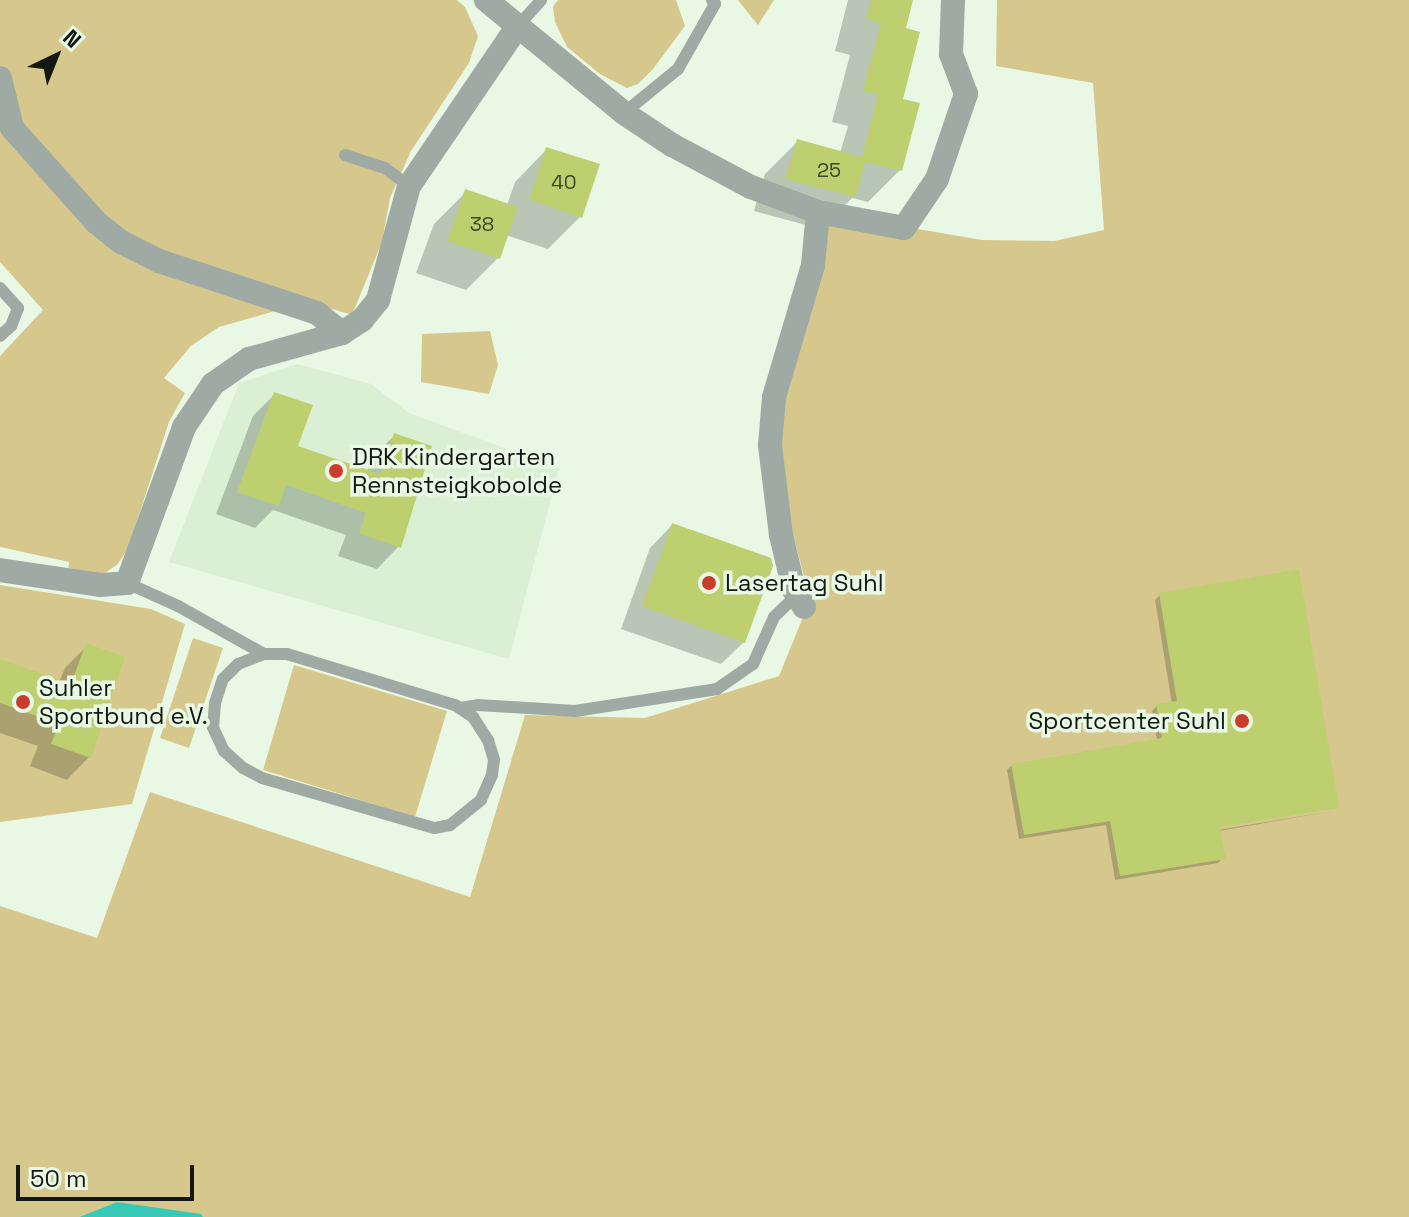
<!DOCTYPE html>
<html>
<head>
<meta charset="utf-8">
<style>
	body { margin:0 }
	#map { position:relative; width:1409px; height:1217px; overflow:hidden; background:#e8f8e4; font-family:"Space Grotesk",sans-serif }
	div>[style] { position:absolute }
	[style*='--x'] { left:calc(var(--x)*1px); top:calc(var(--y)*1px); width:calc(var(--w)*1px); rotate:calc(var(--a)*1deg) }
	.built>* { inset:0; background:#daefd4 }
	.green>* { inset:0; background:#d6c88d }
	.water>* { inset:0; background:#38c8b6 }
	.shadow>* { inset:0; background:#0003 }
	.building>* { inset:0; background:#becf70 }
	.lane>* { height:12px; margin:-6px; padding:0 6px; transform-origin:6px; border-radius:6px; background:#9faaa4 }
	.street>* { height:24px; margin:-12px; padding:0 12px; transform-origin:12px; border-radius:12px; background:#9faaa4 }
	.dots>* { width:22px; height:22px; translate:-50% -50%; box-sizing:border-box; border:4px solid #e8f8e4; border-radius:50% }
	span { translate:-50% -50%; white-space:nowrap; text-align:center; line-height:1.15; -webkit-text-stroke:7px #e8f8e4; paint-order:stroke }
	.number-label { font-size:20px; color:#3e462a }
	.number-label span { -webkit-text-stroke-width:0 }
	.poi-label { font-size:24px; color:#131912 }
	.left { translate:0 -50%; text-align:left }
	.right { translate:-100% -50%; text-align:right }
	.north { position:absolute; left:16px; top:16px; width:80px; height:80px; -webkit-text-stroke:6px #e8f8e4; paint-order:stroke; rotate:43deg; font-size:22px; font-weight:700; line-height:32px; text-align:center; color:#131912 }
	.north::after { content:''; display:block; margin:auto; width:28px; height:36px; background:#131912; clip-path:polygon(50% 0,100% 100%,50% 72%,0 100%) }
	.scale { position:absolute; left:16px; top:1165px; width:178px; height:36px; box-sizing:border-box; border:4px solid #131912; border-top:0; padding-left:10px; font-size:24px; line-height:28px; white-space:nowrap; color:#131912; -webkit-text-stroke:6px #e8f8e4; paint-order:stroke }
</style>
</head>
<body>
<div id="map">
	<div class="built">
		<i style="clip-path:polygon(297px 364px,371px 384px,409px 413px,559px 468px,509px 659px,169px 562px,239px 383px)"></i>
	</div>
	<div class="green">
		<i style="clip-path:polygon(0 0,457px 0,465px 7px,478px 36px,469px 63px,411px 151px,390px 198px,382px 242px,352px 315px,289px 296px,279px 310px,219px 327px,191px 346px,164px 378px,185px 393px,169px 422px,128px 549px,117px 565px,95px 579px,68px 573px,69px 562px,0 547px,0 356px,43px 310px,0 262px)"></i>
		<i style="clip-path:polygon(558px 0,676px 0,685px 26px,653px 69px,638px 84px,627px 88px,600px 74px,567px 47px,555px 22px,553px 7px)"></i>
		<i style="clip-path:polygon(738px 0,774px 0,758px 25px)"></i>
		<i style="clip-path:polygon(997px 0,1409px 0,1409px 1217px,203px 1217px,117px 1202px,79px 1217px,0 1217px,0 906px,97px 938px,150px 792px,470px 897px,525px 715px,645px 718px,779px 676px,810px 600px,770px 445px,818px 212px,982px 240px,1054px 241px,1104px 230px,1093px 83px,996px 66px)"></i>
		<i style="clip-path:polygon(490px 331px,498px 365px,489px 394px,421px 382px,422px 334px)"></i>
		<i style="clip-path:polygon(0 585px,151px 609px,185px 624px,132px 804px,0 822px)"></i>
		<i style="clip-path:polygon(193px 638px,223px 648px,189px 748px,160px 738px)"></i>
		<i style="clip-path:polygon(294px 665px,447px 711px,415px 817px,263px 770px)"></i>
	</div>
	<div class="water">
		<i style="clip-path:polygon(117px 1202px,201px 1214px,203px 1217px,79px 1217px)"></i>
	</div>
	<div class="shadow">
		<i style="clip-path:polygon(848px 0,911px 0,904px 30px,900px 170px,868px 202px,852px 198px,821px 229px,754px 211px,765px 174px,798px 141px,840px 153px,848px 126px,832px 122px,850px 55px,835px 51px)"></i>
		<i style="clip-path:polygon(547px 149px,580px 217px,548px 249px,506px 235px,498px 258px,466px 290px,416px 273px,434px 224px,466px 192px,507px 205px,515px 182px)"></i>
		<i style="clip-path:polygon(275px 394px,296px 447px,367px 471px,372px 457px,395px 435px,399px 546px,377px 569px,338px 556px,346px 535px,273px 510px,255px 528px,216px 514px,253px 416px)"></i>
		<i style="clip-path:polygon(672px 525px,744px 642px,721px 664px,621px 629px,650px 548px)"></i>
		<i style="clip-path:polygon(1160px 595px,1337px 807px,1210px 827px,1211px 831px,1333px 811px,1219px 831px,1223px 858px,1218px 863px,1115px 880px,1106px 825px,1019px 839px,1007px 770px,1012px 765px,1157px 741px,1152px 711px,1157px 706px,1172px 704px,1155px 600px)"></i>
		<i style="clip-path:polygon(87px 646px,89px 757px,67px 780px,30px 766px,38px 746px,0 733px,0 661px,59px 682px,65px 668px)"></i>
	</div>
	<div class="building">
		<i style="clip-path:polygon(871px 0,913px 0,906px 28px,920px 32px,903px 99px,920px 103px,902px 171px,865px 162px,855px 197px,785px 179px,797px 139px,862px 157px,878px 94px,863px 91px,881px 23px,866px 19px)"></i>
		<i style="clip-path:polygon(546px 147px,600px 164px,582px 218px,529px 199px)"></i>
		<i style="clip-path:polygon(465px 189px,518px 207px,500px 259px,447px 241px)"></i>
		<i style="clip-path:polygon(274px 392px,313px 405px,298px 446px,380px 474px,394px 433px,432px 446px,401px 548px,359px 533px,366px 513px,286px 485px,279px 506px,237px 492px)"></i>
		<i style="clip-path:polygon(672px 523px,771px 558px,773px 566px,745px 643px,642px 606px)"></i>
		<i style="clip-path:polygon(1299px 569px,1339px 808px,1220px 827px,1226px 859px,1120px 876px,1110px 821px,1024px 835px,1011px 764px,1162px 738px,1156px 704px,1177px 701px,1159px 593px)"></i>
		<i style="clip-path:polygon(86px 643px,125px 657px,91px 758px,51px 744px,59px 724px,0 703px,0 659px,71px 684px)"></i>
	</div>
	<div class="lane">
		<i style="--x:517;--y:27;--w:36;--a:-48"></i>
		<i style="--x:624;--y:113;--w:70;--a:-39.2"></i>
		<i style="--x:678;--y:69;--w:75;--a:-60.4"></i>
		<i style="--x:715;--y:4;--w:5;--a:-127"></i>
		<i style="--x:345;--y:155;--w:42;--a:18"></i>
		<i style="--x:385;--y:168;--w:30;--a:37"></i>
		<i style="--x:0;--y:288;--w:27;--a:48"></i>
		<i style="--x:18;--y:308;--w:19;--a:111"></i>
		<i style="--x:11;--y:326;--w:15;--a:138"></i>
		<i style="--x:127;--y:583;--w:56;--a:24.3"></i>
		<i style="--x:178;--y:606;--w:98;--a:29.2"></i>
		<i style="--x:264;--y:654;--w:23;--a:0"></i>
		<i style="--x:287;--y:654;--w:176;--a:16.9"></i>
		<i style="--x:455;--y:705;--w:22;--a:34"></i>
		<i style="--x:473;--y:717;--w:27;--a:57"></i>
		<i style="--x:488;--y:740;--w:21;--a:73"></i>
		<i style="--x:494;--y:760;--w:15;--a:98"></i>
		<i style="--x:492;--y:775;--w:27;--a:114"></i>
		<i style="--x:481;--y:800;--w:40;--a:141"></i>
		<i style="--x:450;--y:825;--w:16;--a:169"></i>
		<i style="--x:434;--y:828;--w:179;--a:-163.8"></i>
		<i style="--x:262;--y:778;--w:21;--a:-152"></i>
		<i style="--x:243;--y:768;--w:25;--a:-138"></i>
		<i style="--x:224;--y:751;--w:26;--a:-115"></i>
		<i style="--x:213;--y:727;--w:24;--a:-85"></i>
		<i style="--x:215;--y:703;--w:25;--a:-72"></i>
		<i style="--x:223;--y:679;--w:21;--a:-45"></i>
		<i style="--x:238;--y:664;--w:28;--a:-21"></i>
		<i style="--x:460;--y:708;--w:18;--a:-9"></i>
		<i style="--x:478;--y:705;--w:97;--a:3.5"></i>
		<i style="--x:575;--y:711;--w:144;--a:-8.8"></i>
		<i style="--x:717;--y:689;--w:44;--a:-34.8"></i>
		<i style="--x:753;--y:664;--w:51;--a:-65.9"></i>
		<i style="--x:774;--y:617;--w:32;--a:-44"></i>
	</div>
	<div class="street">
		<i style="--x:486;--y:0;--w:178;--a:39.3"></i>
		<i style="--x:624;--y:113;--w:58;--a:33.7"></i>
		<i style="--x:672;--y:145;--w:89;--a:28"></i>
		<i style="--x:751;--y:187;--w:72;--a:20.5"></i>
		<i style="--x:818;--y:212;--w:87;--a:10.5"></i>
		<i style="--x:904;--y:228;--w:59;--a:-56"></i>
		<i style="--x:937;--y:179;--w:90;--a:-71.2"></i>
		<i style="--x:966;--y:94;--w:43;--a:-110.6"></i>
		<i style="--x:951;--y:54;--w:54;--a:-87.9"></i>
		<i style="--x:0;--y:78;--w:51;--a:76.5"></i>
		<i style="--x:12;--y:128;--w:126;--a:48.2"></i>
		<i style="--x:96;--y:222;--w:32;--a:39"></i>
		<i style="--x:121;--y:242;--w:42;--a:26.6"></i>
		<i style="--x:159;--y:261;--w:166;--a:18.2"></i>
		<i style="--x:317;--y:313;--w:32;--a:39"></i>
		<i style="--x:0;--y:570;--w:101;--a:8.5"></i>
		<i style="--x:100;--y:585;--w:27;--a:-4"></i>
		<i style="--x:127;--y:583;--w:166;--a:-69.9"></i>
		<i style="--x:184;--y:427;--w:52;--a:-56"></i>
		<i style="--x:213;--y:384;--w:44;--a:-34.8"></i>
		<i style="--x:249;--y:359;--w:97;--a:-15.6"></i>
		<i style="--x:342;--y:333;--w:24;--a:-33"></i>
		<i style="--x:362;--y:320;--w:26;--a:-51"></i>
		<i style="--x:378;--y:300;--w:118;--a:-74.8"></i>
		<i style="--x:409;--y:186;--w:192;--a:-55.8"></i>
		<i style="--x:804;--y:607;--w:20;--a:-120"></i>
		<i style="--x:794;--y:590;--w:57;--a:-103.3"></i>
		<i style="--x:781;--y:535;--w:91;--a:-97"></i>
		<i style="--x:770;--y:445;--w:48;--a:-85.2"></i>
		<i style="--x:774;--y:397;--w:138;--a:-73.5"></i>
		<i style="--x:813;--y:265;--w:53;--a:-84.6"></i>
	</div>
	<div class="dots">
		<i style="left:336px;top:471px;background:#ca3d2c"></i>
		<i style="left:709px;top:583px;background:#ca3d2c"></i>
		<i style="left:23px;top:702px;background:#ca3d2c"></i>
		<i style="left:1242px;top:721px;background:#ca3d2c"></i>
	</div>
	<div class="number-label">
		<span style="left:829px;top:170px">25</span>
		<span style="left:564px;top:182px">40</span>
		<span style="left:482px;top:224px">38</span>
	</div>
	<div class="poi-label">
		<span class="left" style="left:352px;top:471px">DRK Kindergarten<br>Rennsteigkobolde</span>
		<span class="left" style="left:725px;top:583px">Lasertag Suhl</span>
		<span class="left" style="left:39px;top:702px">Suhler<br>Sportbund e.V.</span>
		<span class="right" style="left:1226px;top:721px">Sportcenter Suhl</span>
	</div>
	<div class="north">N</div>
	<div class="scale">50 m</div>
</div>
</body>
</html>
